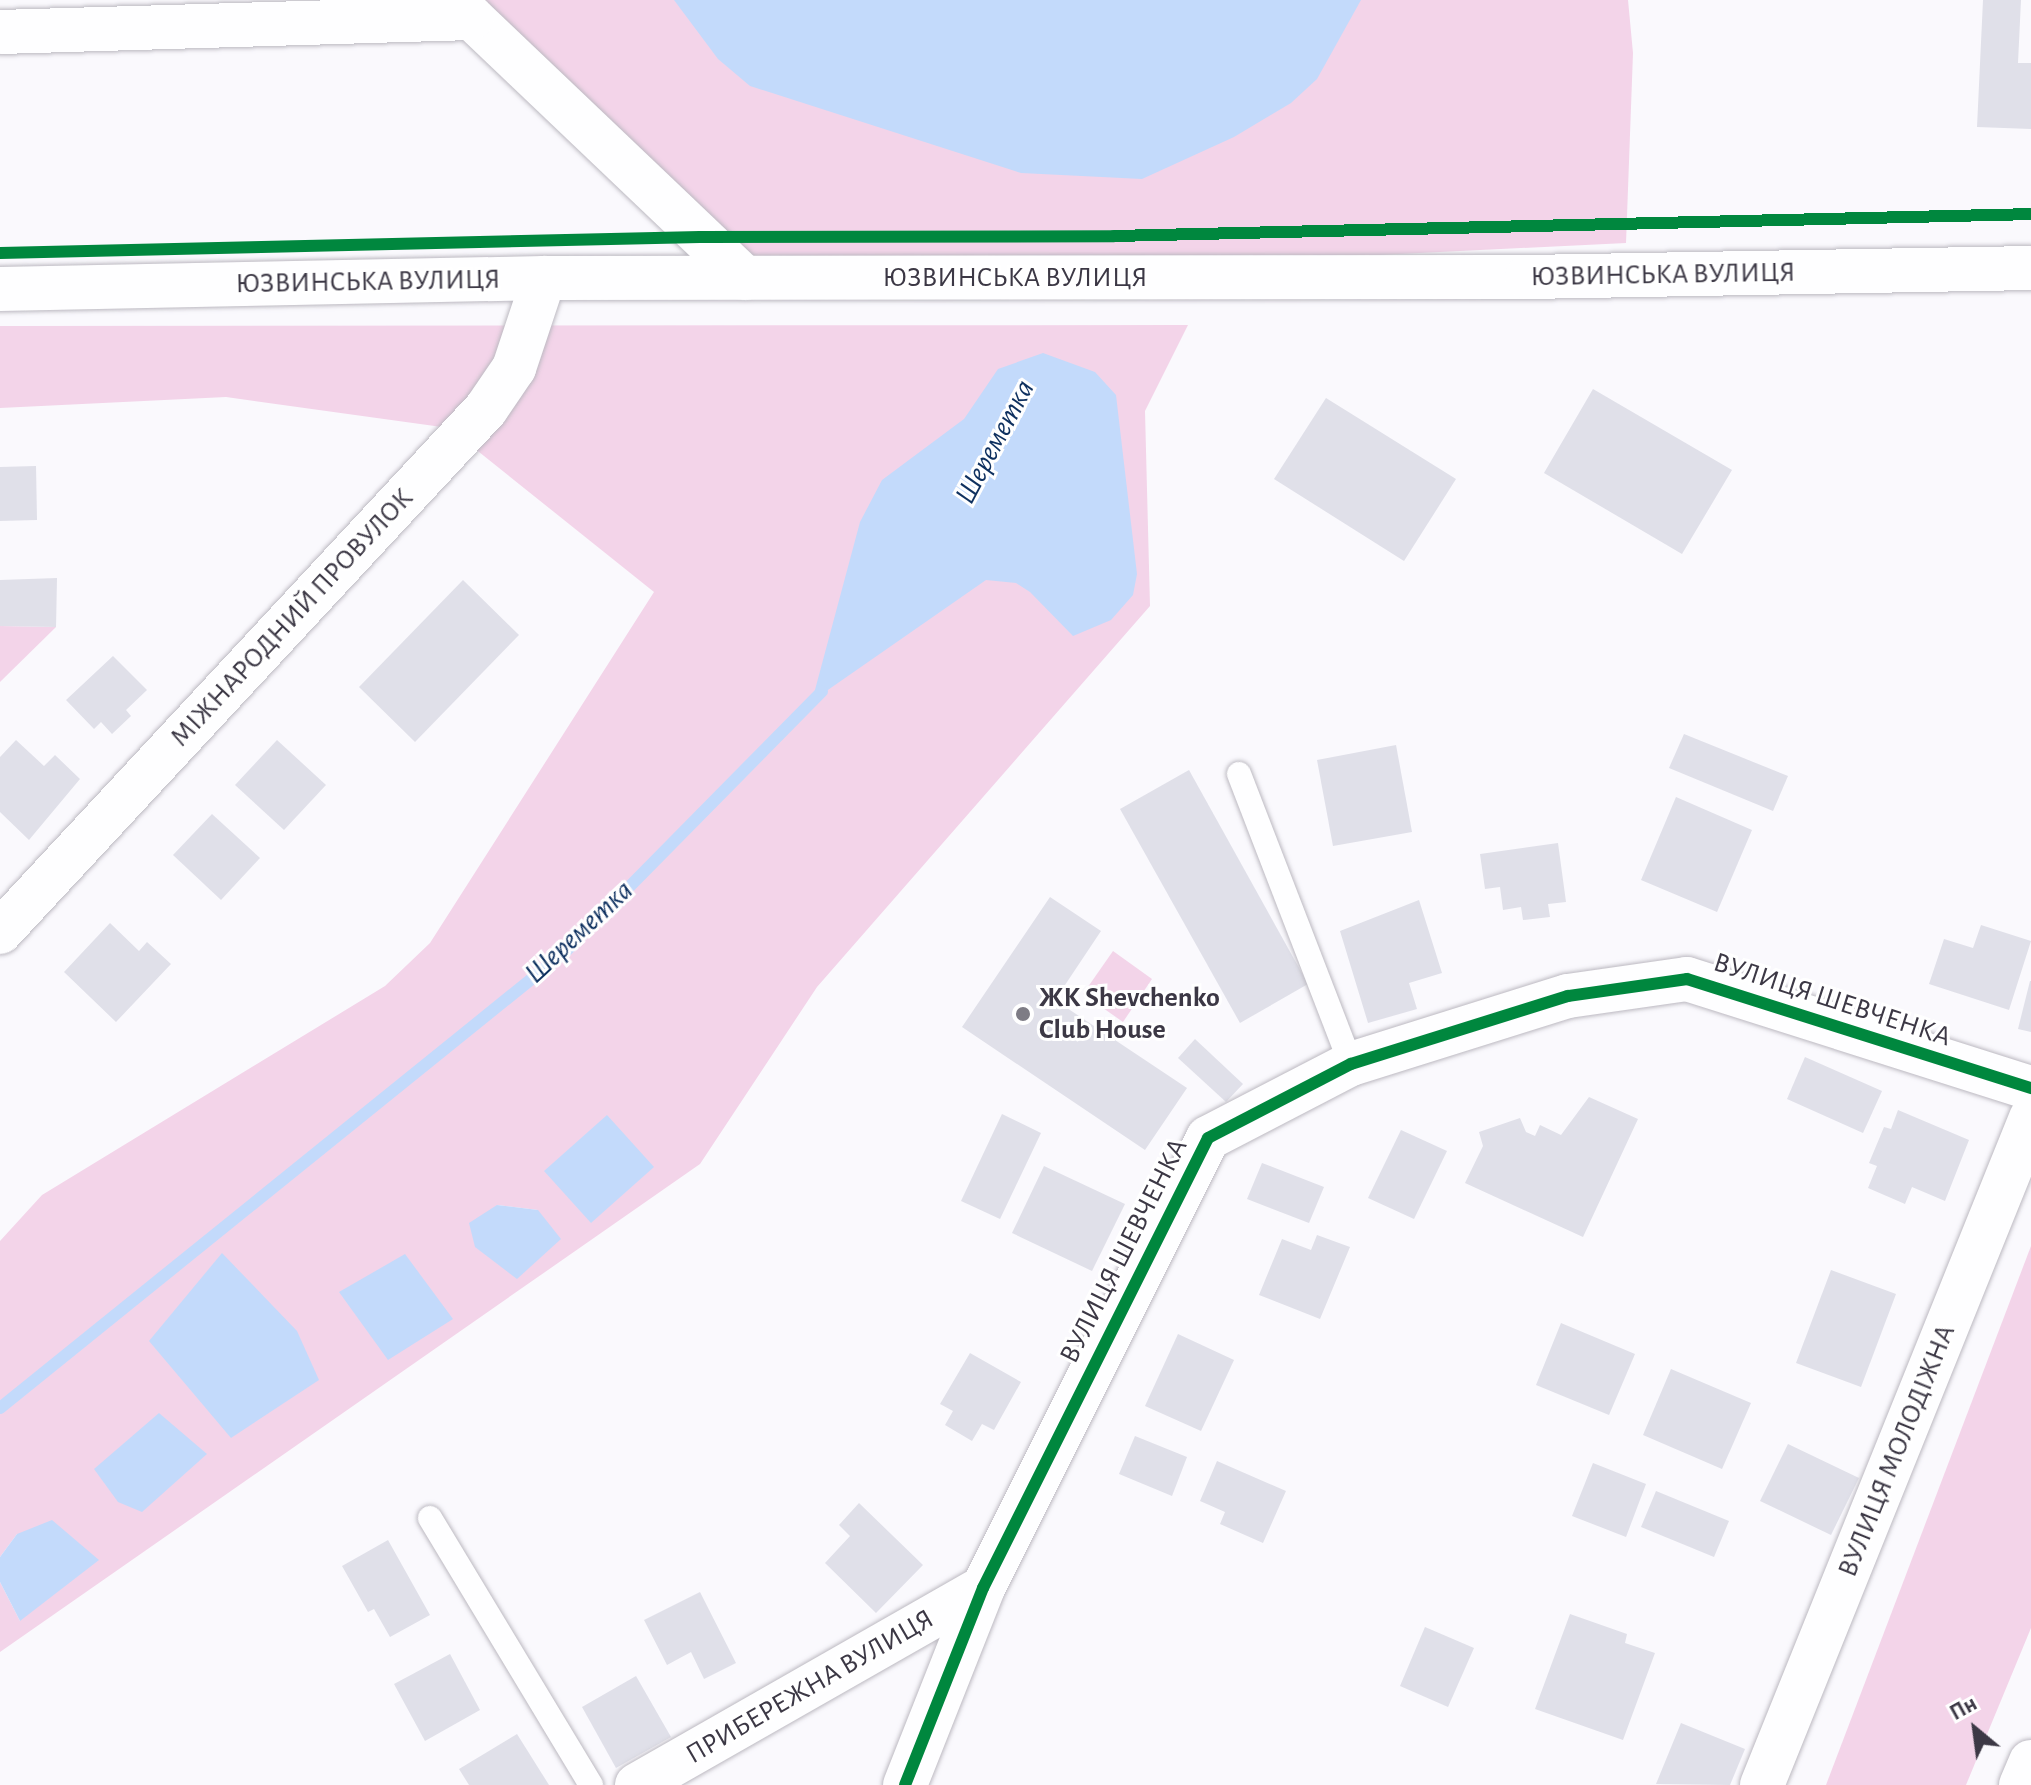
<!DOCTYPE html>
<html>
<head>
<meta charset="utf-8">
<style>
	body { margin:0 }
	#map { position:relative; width:2031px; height:1785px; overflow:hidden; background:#faf9fd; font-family:"Alegreya Sans",sans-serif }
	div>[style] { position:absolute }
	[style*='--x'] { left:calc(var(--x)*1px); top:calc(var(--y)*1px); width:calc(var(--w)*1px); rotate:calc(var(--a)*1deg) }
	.green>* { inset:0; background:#f3d4e9 }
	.water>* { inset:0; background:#c3dafb }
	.stream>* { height:12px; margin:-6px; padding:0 6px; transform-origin:6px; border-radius:6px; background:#c3dafb }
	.building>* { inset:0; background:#e0e0e9 }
	.roads { filter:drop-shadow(0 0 2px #bcb9c1) drop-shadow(0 0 2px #bcb9c1) }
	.service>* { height:24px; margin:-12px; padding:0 12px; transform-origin:12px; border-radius:12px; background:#fefeff }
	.minor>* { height:44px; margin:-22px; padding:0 22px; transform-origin:22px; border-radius:22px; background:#fefeff }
	.secondary>* { height:44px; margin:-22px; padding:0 22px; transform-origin:22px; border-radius:22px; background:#fefeff }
	.cycleway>* { height:12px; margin:-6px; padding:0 6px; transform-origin:6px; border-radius:6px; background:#00873e }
	.dots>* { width:22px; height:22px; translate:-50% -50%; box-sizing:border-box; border:4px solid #fff; border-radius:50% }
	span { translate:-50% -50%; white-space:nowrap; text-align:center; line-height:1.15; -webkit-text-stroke:6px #fff; paint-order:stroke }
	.street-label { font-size:28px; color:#3c3845 }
	.poi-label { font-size:28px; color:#3c3845; font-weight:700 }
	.left { translate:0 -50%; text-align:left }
	.water-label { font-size:30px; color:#0e305f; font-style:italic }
	.north { position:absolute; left:1935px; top:1689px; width:80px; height:80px; -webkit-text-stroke:6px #fff; paint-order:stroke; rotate:331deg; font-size:22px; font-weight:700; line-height:32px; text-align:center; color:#3c3845 }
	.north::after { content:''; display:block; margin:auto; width:28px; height:36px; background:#3c3845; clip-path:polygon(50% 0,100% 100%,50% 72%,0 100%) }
</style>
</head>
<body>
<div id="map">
	<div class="green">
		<i style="clip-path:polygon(453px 0,1628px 0,1633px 53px,1626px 243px,1173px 265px,746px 269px)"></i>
		<i style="clip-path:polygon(evenodd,1188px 325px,1145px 411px,1150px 606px,817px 987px,700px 1164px,0 1652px,0 1582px,20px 1621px,17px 1534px,0 1557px,0 1241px,42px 1195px,385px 986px,430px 943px,654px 592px,449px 428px,226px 397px,0 408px,0 326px,1188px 325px,497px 1205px,538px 1210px,517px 1278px,492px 1255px,497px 1205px)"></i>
		<i style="clip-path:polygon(0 626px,56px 627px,0 682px)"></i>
		<i style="clip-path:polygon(1113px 951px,1152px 979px,1123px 1022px,1083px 994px)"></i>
		<i style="clip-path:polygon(2031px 1246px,2031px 1628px,1966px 1785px,1826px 1785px)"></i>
	</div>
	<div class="water">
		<i style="clip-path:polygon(674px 0,1361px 0,1317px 79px,1291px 103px,1234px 137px,1142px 179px,1021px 173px,750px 86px,718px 59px)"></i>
		<i style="clip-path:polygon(1043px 353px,1095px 372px,1116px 395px,1137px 574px,1133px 595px,1111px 620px,1073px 636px,1030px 592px,1016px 583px,986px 580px,812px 701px,860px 522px,882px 480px,964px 419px,998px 369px)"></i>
		<i style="clip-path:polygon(607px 1115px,654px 1167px,591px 1223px,544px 1171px)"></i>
		<i style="clip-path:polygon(497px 1205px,538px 1210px,561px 1239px,517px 1279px,475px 1247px,469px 1223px)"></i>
		<i style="clip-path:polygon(222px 1253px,297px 1331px,319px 1380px,231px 1438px,149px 1341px)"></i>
		<i style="clip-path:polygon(405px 1254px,453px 1319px,388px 1360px,339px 1292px)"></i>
		<i style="clip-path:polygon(159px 1413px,207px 1454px,142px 1512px,118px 1502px,94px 1469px)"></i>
		<i style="clip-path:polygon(52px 1520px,99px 1560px,20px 1621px,0 1582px,0 1557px,17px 1534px)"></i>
	</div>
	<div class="stream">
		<i style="--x:0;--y:1408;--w:726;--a:-38.91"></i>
		<i style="--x:565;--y:952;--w:366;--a:-45.4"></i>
	</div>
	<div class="building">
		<i style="clip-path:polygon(1983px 0,2021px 0,2018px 63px,2031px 63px,2031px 129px,1977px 127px)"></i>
		<i style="clip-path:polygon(1593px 389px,1732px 470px,1682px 554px,1544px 473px)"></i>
		<i style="clip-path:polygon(1326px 398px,1456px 479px,1404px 561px,1274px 479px)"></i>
		<i style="clip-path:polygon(36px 466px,37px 520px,0 521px,0 467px)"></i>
		<i style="clip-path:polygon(57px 578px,56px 627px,0 626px,0 580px)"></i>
		<i style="clip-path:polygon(463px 580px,519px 635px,415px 742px,359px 687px)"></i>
		<i style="clip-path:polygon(113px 656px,147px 690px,126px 710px,131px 716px,112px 734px,101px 722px,94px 729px,66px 700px)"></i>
		<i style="clip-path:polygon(1684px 734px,1788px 776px,1773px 811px,1669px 768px)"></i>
		<i style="clip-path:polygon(16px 740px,44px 766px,55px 755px,80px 779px,29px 840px,0 812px,0 757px)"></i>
		<i style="clip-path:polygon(277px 740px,326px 785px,284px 830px,235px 785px)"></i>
		<i style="clip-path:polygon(1396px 745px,1412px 832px,1333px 846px,1317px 760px)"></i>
		<i style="clip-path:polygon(1189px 770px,1308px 984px,1240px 1023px,1120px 809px)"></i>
		<i style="clip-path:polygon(1676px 797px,1752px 830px,1717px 912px,1641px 880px)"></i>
		<i style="clip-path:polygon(212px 814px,260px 858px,221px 900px,173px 855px)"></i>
		<i style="clip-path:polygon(1558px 843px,1566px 902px,1548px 904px,1550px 917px,1523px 920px,1521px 907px,1503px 910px,1500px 887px,1485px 889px,1480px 854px)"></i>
		<i style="clip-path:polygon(1050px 897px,1101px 931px,1055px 1000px,1187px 1088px,1145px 1150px,962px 1027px)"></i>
		<i style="clip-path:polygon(1419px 900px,1442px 973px,1409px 983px,1417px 1009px,1368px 1023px,1340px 931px)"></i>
		<i style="clip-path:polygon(110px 923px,139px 951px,147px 942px,171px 964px,116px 1022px,64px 972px)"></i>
		<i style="clip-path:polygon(1981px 925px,2031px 941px,2009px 1010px,1929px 984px,1944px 939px,1973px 948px)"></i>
		<i style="clip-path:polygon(2030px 981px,2031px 981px,2031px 1032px,2018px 1029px)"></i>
		<i style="clip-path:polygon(1195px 1039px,1243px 1084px,1226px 1102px,1178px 1058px)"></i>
		<i style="clip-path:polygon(1805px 1057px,1882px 1091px,1863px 1133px,1787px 1099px)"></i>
		<i style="clip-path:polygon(1589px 1097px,1638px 1119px,1583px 1237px,1465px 1183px,1483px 1146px,1479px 1132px,1520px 1118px,1526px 1132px,1535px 1136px,1540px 1125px,1561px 1135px)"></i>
		<i style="clip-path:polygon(1898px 1110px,1969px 1140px,1945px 1201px,1912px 1187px,1905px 1204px,1868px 1188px,1877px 1166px,1869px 1163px,1884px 1127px,1891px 1129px)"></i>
		<i style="clip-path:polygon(1002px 1114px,1041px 1133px,1000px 1219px,961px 1201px)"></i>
		<i style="clip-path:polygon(1401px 1130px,1447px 1151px,1414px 1219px,1368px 1198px)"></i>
		<i style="clip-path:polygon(1262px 1163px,1324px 1187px,1309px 1223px,1247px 1199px)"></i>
		<i style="clip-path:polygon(1044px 1166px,1125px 1204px,1092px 1271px,1012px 1233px)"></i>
		<i style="clip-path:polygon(1317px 1235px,1350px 1247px,1320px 1319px,1259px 1295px,1282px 1239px,1311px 1250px)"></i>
		<i style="clip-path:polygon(1831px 1270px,1896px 1294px,1861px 1387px,1796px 1363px)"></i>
		<i style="clip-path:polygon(1561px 1323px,1635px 1354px,1609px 1415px,1536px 1385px)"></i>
		<i style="clip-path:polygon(1178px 1334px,1234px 1360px,1201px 1431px,1145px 1406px)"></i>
		<i style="clip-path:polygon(970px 1353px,1021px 1382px,994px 1430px,982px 1424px,972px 1441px,945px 1425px,953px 1411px,940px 1404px)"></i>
		<i style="clip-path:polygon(1671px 1369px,1751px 1403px,1722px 1469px,1643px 1435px)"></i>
		<i style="clip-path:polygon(1135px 1436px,1187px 1457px,1172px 1496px,1119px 1474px)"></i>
		<i style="clip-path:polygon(1788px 1444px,1859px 1478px,1831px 1535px,1760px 1501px)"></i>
		<i style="clip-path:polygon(1217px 1461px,1286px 1491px,1263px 1543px,1220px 1524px,1225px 1512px,1200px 1501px)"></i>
		<i style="clip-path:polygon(1593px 1463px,1646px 1484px,1626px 1537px,1572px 1516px)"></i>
		<i style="clip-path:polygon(1656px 1491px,1729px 1521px,1714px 1557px,1641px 1527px)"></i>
		<i style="clip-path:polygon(859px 1503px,923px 1565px,876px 1613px,825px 1563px,850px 1536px,839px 1525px)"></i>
		<i style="clip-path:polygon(388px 1540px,430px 1615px,390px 1637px,374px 1609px,368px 1612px,342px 1566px)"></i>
		<i style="clip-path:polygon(700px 1592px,736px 1663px,704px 1679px,691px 1652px,667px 1665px,644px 1620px)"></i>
		<i style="clip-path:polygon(1570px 1614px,1627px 1634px,1625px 1643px,1655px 1653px,1623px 1740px,1535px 1709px)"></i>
		<i style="clip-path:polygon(1425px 1627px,1474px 1648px,1448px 1707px,1400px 1686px)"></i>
		<i style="clip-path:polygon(450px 1654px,480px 1710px,425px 1741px,394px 1684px)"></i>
		<i style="clip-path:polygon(636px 1676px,671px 1737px,616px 1768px,582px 1707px)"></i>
		<i style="clip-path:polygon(1681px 1723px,1745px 1749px,1730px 1785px,1656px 1784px)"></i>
		<i style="clip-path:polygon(517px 1734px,549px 1785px,469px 1785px,459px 1769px)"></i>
	</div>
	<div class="roads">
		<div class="service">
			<i style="--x:1239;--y:774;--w:311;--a:68.9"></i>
			<i style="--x:430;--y:1518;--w:312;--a:58.9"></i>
		</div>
		<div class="minor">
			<i style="--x:453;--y:0;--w:403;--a:43.6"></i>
			<i style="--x:0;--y:32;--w:472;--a:-1.7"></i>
			<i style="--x:0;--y:932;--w:714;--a:-47.1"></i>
			<i style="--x:486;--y:409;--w:50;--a:-55.7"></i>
			<i style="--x:514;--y:368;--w:95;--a:-71.6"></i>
			<i style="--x:637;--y:1785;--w:398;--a:-29.7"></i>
			<i style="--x:905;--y:1785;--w:212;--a:-68.4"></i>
			<i style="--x:983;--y:1588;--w:503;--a:-63.43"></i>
			<i style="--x:1208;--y:1138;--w:161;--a:-27.4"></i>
			<i style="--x:1351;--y:1064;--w:227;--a:-17.4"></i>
			<i style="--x:1568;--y:996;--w:120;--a:-8.1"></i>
			<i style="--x:1687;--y:979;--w:361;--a:17.6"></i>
			<i style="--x:1762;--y:1785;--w:719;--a:-68.04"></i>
		</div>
		<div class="secondary">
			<i style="--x:0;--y:289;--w:544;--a:-1.16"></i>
			<i style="--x:544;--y:278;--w:983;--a:-0.06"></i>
			<i style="--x:1527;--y:277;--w:504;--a:-1.02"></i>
			<i style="--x:2021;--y:1785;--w:25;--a:-67"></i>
		</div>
	</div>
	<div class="cycleway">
		<i style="--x:0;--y:253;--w:700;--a:-1.31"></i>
		<i style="--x:700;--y:237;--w:414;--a:-0.1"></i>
		<i style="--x:1114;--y:236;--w:917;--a:-1.37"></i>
		<i style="--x:905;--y:1785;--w:212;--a:-68.4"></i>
		<i style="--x:983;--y:1588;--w:503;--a:-63.43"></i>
		<i style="--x:1208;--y:1138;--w:161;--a:-27.4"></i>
		<i style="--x:1351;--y:1064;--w:227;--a:-17.4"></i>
		<i style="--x:1568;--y:996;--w:120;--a:-8.1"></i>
		<i style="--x:1687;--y:979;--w:361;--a:17.6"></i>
	</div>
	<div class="dots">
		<i style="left:1023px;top:1014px;background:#7e7c85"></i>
	</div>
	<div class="street-label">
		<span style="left:1663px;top:275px;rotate:-1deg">ЮЗВИНСЬКА ВУЛИЦЯ</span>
		<span style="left:1015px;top:278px">ЮЗВИНСЬКА ВУЛИЦЯ</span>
		<span style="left:368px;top:282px;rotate:-1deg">ЮЗВИНСЬКА ВУЛИЦЯ</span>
		<span style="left:292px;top:618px;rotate:-47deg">МІЖНАРОДНИЙ ПРОВУЛОК</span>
		<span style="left:1832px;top:1000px;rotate:18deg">ВУЛИЦЯ ШЕВЧЕНКА</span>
		<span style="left:1124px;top:1251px;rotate:-63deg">ВУЛИЦЯ ШЕВЧЕНКА</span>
		<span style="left:1897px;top:1451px;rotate:-68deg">ВУЛИЦЯ МОЛОДІЖНА</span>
		<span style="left:810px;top:1687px;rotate:-30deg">ПРИБЕРЕЖНА ВУЛИЦЯ</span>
	</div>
	<div class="poi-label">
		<span class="left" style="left:1039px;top:1014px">ЖК Shevchenko<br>Club House</span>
	</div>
	<div class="water-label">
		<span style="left:995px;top:442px;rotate:-62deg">Шереметка</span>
		<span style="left:579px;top:932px;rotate:-43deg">Шереметка</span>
	</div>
	<div class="north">Пн</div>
</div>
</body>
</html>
